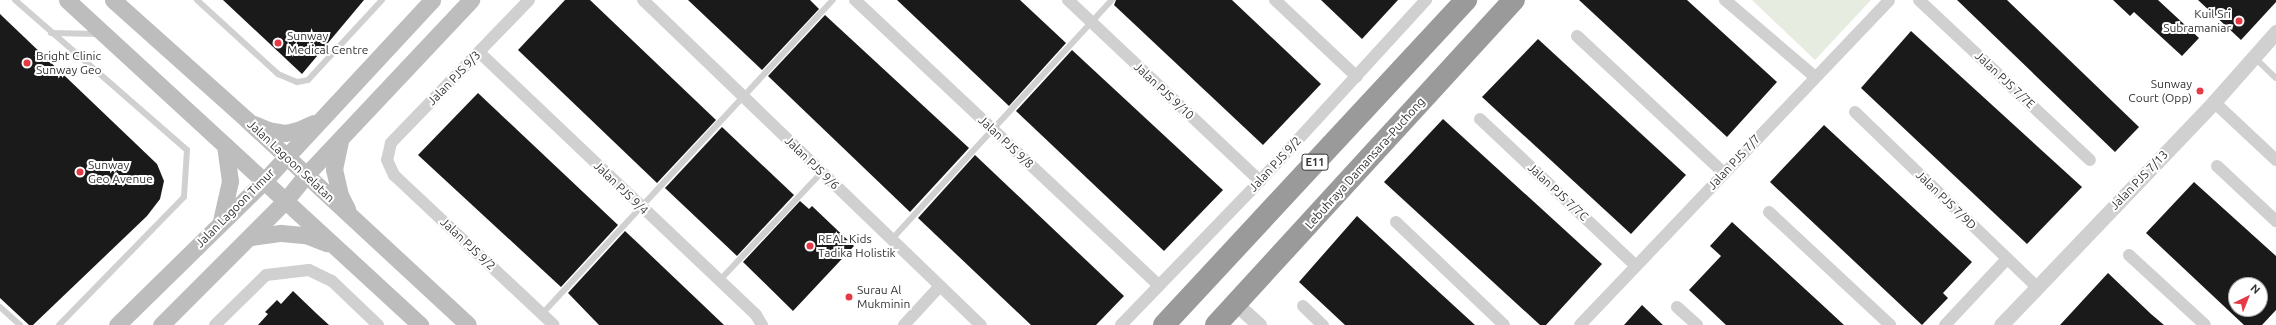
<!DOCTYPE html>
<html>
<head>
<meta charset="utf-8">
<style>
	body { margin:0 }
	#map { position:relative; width:2276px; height:325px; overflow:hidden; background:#fff; font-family:Ubuntu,sans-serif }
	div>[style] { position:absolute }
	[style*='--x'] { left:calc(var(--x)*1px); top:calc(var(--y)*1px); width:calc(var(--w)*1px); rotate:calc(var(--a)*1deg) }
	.green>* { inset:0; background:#e6ecdf }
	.building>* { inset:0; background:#1a1a1a }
	.service>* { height:6px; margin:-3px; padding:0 3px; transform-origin:3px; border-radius:3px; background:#d0d0d0 }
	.minor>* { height:12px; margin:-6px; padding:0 6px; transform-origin:6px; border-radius:6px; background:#d0d0d0 }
	.tertiary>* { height:15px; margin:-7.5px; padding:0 7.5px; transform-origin:7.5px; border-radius:7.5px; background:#d0d0d0 }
	.secondary>* { height:17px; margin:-8.5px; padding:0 8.5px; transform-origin:8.5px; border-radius:8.5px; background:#bdbdbd }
	.motorway>* { height:22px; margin:-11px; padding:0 11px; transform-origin:11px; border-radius:11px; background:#9a9a9a }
	.dots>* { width:11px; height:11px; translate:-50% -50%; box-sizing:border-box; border:2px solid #fff; border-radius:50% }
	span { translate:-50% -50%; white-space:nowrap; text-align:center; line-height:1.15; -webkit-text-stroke:4px #fff; paint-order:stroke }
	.shield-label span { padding:1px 3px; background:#fff; border:1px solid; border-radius:3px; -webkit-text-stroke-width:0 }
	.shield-label { font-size:11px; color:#333; font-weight:700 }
	.poi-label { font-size:12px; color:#333 }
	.right { translate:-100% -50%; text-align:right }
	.left { translate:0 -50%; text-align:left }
	.street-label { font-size:12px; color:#333 }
	.north { position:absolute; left:2228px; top:277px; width:40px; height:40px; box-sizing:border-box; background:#fff; border:1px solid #adadad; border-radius:50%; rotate:43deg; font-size:11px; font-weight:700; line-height:16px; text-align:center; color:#333 }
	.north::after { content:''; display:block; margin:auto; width:14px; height:18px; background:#e63946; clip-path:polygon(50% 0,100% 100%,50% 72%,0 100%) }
</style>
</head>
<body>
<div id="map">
	<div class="green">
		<i style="clip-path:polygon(1752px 0,1871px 0,1815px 60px)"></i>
	</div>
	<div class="building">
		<i style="clip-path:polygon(223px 0,364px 0,302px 74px)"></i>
		<i style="clip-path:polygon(565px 0,590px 0,716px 120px,657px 183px,518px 50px)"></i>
		<i style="clip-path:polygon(688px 0,810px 0,819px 9px,762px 70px)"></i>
		<i style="clip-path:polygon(897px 0,1020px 0,1066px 43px,1009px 106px)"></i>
		<i style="clip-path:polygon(1116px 0,1232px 0,1321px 84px,1263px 145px,1114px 5px)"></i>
		<i style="clip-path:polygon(1321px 0,1398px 0,1362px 39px)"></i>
		<i style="clip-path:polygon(1579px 0,1687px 0,1777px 82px,1727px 137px)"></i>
		<i style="clip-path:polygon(1957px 0,2007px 0,2139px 127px,2115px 152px)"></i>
		<i style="clip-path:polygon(2113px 0,2158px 0,2199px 38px,2182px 56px,2134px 12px,2130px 16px)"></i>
		<i style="clip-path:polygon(2198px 0,2276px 0,2276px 2px,2241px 40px)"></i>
		<i style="clip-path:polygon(0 14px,157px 164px,164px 181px,160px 199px,147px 216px,33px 325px,29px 325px,0 298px)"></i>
		<i style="clip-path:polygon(825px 15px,969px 148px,910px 212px,768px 76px)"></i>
		<i style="clip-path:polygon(1911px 31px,2082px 187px,2027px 244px,1861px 88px)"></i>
		<i style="clip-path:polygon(1538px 39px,1686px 175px,1631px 234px,1482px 97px)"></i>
		<i style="clip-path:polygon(1072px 50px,1223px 190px,1164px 251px,1016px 111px)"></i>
		<i style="clip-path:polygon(478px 93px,618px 225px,561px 287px,418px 155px)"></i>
		<i style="clip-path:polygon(1443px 119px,1602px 264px,1546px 325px,1540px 325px,1384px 182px)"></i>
		<i style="clip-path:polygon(1824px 125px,1972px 262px,1943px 293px,1948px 298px,1922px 325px,1770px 182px)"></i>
		<i style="clip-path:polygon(722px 127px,794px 195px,737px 256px,665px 188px)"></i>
		<i style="clip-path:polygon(975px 155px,1124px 296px,1096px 325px,1031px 325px,918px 218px)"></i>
		<i style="clip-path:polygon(evenodd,2194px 182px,2276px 256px,2276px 310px,2262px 325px,2244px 325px,2146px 233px,2194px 182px,2236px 285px,2260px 285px,2260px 309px,2236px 309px,2236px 285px)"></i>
		<i style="clip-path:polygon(800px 201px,809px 209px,812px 206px,854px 246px,793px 311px,743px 262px)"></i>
		<i style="clip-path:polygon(1357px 216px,1427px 281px,1475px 325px,1345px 325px,1299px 282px)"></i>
		<i style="clip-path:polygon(1732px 222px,1817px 300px,1844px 325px,1726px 325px,1689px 290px,1721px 256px,1710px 246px)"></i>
		<i style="clip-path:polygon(625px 231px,641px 246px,724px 325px,599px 325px,568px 293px)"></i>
		<i style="clip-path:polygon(2108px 273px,2151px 314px,2164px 325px,2060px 325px)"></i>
		<i style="clip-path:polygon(293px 291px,317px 314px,329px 325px,258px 325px,268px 314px,265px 312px,277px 300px,281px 304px)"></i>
		<i style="clip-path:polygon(1642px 305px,1663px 325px,1624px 325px)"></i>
	</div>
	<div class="service">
		<i style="--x:15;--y:0;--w:228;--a:41.1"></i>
		<i style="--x:187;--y:150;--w:47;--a:93.7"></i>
		<i style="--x:184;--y:197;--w:179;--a:134.3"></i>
		<i style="--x:197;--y:0;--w:110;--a:42.4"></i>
		<i style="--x:278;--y:74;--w:21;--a:23"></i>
		<i style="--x:297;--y:82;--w:11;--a:-10"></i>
		<i style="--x:308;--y:80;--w:109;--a:-47.2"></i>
		<i style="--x:51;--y:33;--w:48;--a:1.2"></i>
		<i style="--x:2254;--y:57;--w:30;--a:44"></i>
		<i style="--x:892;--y:239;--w:325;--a:-47.4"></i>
		<i style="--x:719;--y:281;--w:150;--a:-46.6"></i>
		<i style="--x:0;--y:307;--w:27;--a:42"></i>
		<i style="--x:542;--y:314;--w:428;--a:-47.2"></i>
	</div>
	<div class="minor">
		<i style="--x:529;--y:0;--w:199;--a:134"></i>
		<i style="--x:391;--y:143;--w:17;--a:103"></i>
		<i style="--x:387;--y:160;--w:17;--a:65"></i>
		<i style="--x:394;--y:175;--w:219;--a:43.2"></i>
		<i style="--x:643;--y:0;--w:469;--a:43.9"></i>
		<i style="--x:855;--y:0;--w:416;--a:43.2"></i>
		<i style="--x:1068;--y:0;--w:264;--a:43.3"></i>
		<i style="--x:1275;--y:0;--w:112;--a:43.2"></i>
		<i style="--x:1725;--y:0;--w:118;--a:40.5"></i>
		<i style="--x:1919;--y:0;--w:234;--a:43.1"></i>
		<i style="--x:1577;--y:36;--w:201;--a:43"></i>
		<i style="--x:479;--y:52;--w:382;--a:43.5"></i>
		<i style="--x:756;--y:315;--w:12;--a:59"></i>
		<i style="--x:2214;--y:102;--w:85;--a:43.1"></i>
		<i style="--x:1855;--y:112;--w:252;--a:43.9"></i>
		<i style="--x:1480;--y:119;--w:214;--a:43.3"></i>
		<i style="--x:2217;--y:166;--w:81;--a:43"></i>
		<i style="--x:1769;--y:212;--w:166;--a:43"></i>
		<i style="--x:1396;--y:222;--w:149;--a:43.6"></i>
		<i style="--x:2129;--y:255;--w:103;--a:42.6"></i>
		<i style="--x:1303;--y:306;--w:28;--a:44"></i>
		<i style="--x:1677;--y:307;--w:27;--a:42"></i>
		<i style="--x:215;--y:325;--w:71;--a:-44.4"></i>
		<i style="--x:266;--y:275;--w:43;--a:-6.6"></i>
		<i style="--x:309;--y:270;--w:25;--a:26"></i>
		<i style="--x:332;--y:281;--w:64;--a:43.7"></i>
		<i style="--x:904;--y:325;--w:53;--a:-47.3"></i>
		<i style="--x:1121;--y:325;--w:200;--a:-46"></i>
		<i style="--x:1260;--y:181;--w:246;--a:-47.5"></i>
		<i style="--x:1580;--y:325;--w:448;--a:-46.4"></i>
		<i style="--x:1945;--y:325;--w:91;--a:-46.8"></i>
	</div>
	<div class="tertiary">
		<i style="--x:1236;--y:304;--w:31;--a:42"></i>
		<i style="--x:2001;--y:325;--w:308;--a:-46.3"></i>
		<i style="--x:2214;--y:102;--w:94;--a:-48.5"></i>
	</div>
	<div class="secondary">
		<i style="--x:67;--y:0;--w:480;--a:42.6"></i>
		<i style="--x:113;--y:0;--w:180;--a:41.8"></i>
		<i style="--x:247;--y:120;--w:301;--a:42.8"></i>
		<i style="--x:254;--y:124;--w:15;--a:23"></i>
		<i style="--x:268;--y:130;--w:17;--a:10"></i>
		<i style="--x:285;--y:133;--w:13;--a:-13"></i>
		<i style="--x:298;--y:130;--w:17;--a:-24"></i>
		<i style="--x:340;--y:141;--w:29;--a:102"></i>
		<i style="--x:334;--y:169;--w:27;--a:77"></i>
		<i style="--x:340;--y:195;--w:16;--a:63"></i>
		<i style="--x:221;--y:221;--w:41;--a:-77.3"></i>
		<i style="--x:230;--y:181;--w:36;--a:-98"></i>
		<i style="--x:251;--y:237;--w:30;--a:-8"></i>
		<i style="--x:281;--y:233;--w:25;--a:5"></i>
		<i style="--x:306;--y:235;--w:22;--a:22"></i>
		<i style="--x:117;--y:325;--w:206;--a:-44.4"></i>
		<i style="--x:264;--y:181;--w:247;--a:-47.1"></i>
		<i style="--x:161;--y:325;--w:175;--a:-45"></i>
		<i style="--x:285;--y:201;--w:33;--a:-51"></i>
		<i style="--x:306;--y:175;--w:241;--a:-46.7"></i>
	</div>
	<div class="motorway">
		<i style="--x:1164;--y:325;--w:444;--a:-47.1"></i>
		<i style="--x:1216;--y:325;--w:441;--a:-47.5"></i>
	</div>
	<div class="dots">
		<i style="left:2239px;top:21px;background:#e63946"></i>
		<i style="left:278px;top:43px;background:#e63946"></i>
		<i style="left:27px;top:63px;background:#e63946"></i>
		<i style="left:2200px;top:91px;background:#e63946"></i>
		<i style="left:80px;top:172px;background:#e63946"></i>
		<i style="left:810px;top:246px;background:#e63946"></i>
		<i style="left:849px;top:297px;background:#e63946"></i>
	</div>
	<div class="shield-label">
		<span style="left:1315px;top:162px">E11</span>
	</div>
	<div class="poi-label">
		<span class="right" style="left:2231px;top:21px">Kuil Sri<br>Subramaniar</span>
		<span class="left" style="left:287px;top:43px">Sunway<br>Medical Centre</span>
		<span class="left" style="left:36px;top:63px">Bright Clinic<br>Sunway Geo</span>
		<span class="right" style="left:2192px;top:91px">Sunway<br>Court (Opp)</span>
		<span class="left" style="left:88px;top:172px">Sunway<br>Geo Avenue</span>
		<span class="left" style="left:818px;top:246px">REAL Kids<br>Tadika Holistik</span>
		<span class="left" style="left:857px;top:297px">Surau Al<br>Mukminin</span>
	</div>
	<div class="street-label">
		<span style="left:454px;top:78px;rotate:-46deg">Jalan PJS 9/3</span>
		<span style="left:2005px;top:80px;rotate:43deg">Jalan PJS 7/7E</span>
		<span style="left:1164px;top:91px;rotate:43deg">Jalan PJS 9/10</span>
		<span style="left:1006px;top:142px;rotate:43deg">Jalan PJS 9/8</span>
		<span style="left:291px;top:161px;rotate:43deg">Jalan Lagoon Selatan</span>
		<span style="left:1734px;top:162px;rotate:-47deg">Jalan PJS 7/7</span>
		<span style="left:812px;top:163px;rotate:44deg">Jalan PJS 9/6</span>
		<span style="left:1365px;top:163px;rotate:-48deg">Lebuhraya Damansara–Puchong</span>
		<span style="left:1275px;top:164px;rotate:-47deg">Jalan PJS 9/2</span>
		<span style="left:2139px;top:180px;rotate:-46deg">Jalan PJS 7/13</span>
		<span style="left:621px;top:188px;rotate:44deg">Jalan PJS 9/4</span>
		<span style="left:1558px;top:192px;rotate:43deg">Jalan PJS 7/7C</span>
		<span style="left:1946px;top:200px;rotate:44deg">Jalan PJS 7/9D</span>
		<span style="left:235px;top:208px;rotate:-45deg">Jalan Lagoon Timur</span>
		<span style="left:468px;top:244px;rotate:43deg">Jalan PJS 9/2</span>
	</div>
	<div class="north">N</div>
</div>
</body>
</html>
